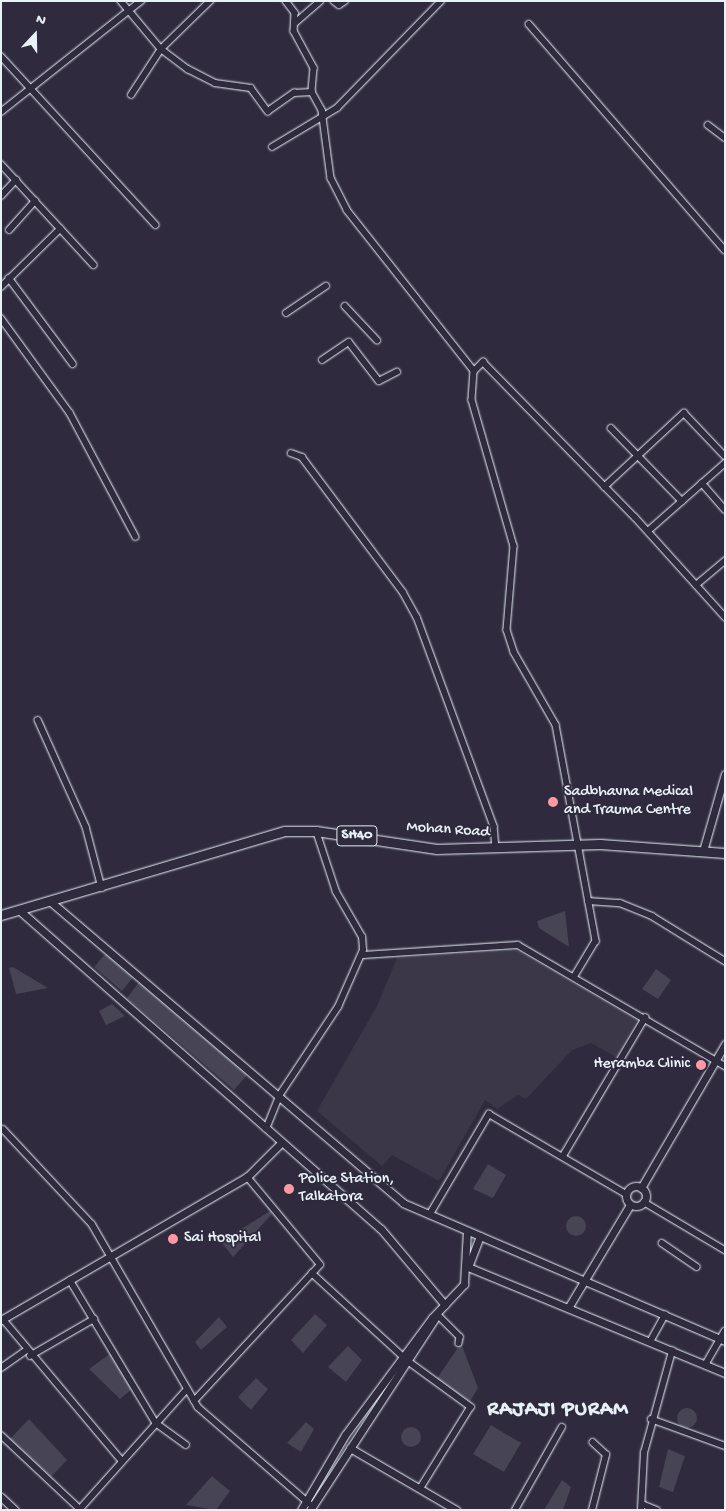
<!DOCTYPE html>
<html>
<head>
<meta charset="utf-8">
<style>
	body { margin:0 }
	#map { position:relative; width:726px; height:1511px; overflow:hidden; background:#2f2a3d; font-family:"Gochi Hand",sans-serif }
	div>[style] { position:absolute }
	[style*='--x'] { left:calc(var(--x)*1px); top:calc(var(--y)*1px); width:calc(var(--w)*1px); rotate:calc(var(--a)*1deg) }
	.built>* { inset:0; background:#3b3749 }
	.green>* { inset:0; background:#464455 }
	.round { border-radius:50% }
	.roads { filter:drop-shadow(0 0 1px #e8f1f8) drop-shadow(0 0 1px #e8f1f8) }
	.minor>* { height:5.5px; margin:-2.75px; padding:0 2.75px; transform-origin:2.75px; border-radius:2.75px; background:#2f2a3d }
	.tertiary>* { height:7px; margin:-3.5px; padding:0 3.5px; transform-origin:3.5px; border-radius:3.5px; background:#2f2a3d }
	.tertiary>.ring { margin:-3.5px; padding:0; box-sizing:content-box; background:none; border:7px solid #2f2a3d; border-radius:50% }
	.primary>* { height:9px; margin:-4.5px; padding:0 4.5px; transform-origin:4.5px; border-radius:4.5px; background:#2f2a3d }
	.dots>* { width:14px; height:14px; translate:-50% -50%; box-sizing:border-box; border:2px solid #2f2a3d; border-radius:50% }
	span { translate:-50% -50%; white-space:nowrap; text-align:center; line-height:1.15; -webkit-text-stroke:4px #2f2a3d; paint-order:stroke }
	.shield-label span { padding:1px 4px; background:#2f2a3d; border:1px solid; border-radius:4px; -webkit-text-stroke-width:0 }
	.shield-label { font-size:15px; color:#e8f1f8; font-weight:700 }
	.poi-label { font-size:16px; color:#e8f1f8 }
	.left { translate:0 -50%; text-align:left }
	.right { translate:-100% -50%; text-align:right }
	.street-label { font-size:16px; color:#e8f1f8 }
	.district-label { font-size:21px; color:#e8f1f8; font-weight:700; letter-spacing:1px }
	.frame { position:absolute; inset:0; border:2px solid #e8f1f8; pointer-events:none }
	.north { position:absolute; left:10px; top:10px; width:50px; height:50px; -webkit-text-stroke:4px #2f2a3d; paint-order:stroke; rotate:21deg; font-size:14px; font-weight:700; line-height:20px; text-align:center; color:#e8f1f8 }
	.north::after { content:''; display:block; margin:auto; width:18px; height:22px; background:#e8f1f8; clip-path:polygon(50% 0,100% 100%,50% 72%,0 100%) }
</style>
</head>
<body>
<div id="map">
	<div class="built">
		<i style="clip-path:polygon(516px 950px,637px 1020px,616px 1057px,591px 1043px,572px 1050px,526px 1099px,518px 1095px,497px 1109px,485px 1100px,439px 1181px,392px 1155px,382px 1166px,317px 1111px,377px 1006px,397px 958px)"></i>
	</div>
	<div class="green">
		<i style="clip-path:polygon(565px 911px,569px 947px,539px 928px,537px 921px)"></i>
		<i style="clip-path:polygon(106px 953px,134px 976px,122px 991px,94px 967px)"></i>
		<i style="clip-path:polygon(13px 967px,48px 988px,16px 994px,9px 968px)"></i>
		<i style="clip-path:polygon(656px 969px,671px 980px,658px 999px,642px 989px)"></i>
		<i style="clip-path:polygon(139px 982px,248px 1074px,234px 1090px,127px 998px)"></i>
		<i style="clip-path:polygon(112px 1004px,125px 1016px,106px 1025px,99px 1011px)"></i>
		<i style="clip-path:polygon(488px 1164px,506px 1175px,493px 1198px,473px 1189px)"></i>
		<i style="clip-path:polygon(270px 1211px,272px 1214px,233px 1257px,221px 1242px)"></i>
		<i class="round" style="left:566px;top:1216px;width:20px;height:20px"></i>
		<i style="clip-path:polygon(315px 1314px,327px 1325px,303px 1353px,291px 1340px)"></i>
		<i style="clip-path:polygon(219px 1317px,227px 1327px,201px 1350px,195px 1342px)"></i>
		<i style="clip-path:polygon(461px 1343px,478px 1388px,469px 1403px,436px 1380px)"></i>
		<i style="clip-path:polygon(348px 1346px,362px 1360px,346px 1382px,328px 1367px)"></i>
		<i style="clip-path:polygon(111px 1353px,132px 1389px,120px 1399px,89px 1369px)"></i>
		<i style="clip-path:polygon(256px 1378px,268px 1389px,251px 1410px,238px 1397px)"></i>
		<i class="round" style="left:677px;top:1408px;width:20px;height:20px"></i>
		<i style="clip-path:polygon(29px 1419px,67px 1460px,51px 1477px,10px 1439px)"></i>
		<i style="clip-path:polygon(306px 1422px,314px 1429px,301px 1452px,287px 1443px)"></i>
		<i style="clip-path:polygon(491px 1425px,521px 1443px,504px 1472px,473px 1454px)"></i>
		<i class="round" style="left:401px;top:1427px;width:20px;height:20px"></i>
		<i style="clip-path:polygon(668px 1449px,685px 1456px,673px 1492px,659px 1487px)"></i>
		<i style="clip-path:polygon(212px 1476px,230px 1491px,216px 1510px,186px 1505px)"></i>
		<i style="clip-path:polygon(562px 1480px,571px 1487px,563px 1510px,544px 1510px)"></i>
	</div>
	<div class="roads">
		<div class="minor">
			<i style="--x:121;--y:1;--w:62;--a:50.2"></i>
			<i style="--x:161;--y:49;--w:34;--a:37"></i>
			<i style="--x:188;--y:69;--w:30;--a:27"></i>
			<i style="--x:215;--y:83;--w:36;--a:8"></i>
			<i style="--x:251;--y:88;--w:29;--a:54"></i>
			<i style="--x:268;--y:111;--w:32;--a:-35"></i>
			<i style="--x:294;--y:93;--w:18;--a:-3"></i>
			<i style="--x:286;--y:1;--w:15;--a:53"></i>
			<i style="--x:295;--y:13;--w:18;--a:93"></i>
			<i style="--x:294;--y:31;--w:42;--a:61.6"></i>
			<i style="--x:314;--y:68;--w:24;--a:95"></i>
			<i style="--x:312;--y:92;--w:21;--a:61"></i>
			<i style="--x:322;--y:110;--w:69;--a:82.5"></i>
			<i style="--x:331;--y:178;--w:36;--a:63"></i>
			<i style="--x:347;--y:210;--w:205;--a:51.7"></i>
			<i style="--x:474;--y:371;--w:29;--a:94"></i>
			<i style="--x:472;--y:400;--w:152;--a:74"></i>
			<i style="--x:514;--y:546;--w:84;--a:94.8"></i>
			<i style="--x:507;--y:630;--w:23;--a:72"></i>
			<i style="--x:514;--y:652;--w:84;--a:60.1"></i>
			<i style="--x:556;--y:725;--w:220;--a:79.5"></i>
			<i style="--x:596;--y:941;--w:41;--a:121"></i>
			<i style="--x:334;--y:1;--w:6;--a:39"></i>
			<i style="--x:339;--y:5;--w:7;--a:-34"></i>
			<i style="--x:295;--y:23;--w:33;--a:-41"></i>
			<i style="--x:529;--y:24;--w:299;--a:49.1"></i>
			<i style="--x:1;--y:56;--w:229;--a:47.5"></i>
			<i style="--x:131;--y:95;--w:55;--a:-56.9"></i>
			<i style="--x:161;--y:49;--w:69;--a:-44.4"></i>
			<i style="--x:1;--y:112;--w:179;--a:-38.4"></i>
			<i style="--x:708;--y:125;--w:21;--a:37"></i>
			<i style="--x:272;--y:147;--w:76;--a:-31"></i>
			<i style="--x:337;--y:108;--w:149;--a:-45.8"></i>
			<i style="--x:1;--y:164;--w:137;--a:47.4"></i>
			<i style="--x:1;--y:196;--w:22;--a:-47"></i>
			<i style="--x:9;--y:230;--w:39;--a:-48"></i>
			<i style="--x:9;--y:278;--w:107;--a:53.3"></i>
			<i style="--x:1;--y:287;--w:83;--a:-44.5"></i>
			<i style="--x:345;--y:306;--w:47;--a:46.7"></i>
			<i style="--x:286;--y:313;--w:48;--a:-34"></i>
			<i style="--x:1;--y:318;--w:117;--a:54"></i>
			<i style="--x:70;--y:413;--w:140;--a:62"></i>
			<i style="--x:322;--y:360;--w:32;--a:-34"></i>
			<i style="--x:349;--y:342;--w:49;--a:52.4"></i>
			<i style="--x:379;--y:381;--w:20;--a:-27"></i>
			<i style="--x:474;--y:371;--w:13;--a:-45"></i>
			<i style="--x:483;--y:362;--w:217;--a:45.6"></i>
			<i style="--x:635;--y:517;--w:135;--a:48"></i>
			<i style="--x:611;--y:428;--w:102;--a:45.8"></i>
			<i style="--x:291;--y:453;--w:12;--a:20"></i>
			<i style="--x:302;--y:457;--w:169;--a:53.2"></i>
			<i style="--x:403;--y:592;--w:29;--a:61"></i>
			<i style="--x:417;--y:617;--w:223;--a:69.8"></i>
			<i style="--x:494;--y:826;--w:23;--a:85"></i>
			<i style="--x:702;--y:483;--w:35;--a:49"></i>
			<i style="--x:604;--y:487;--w:109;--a:-42.8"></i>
			<i style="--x:684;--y:413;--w:59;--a:46.4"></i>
			<i style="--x:648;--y:531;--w:103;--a:-41.4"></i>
			<i style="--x:696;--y:585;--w:38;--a:-40"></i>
			<i style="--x:38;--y:720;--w:117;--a:65.8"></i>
			<i style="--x:86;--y:827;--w:63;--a:75.3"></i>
			<i style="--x:588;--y:901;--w:32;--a:4"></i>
			<i style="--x:620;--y:903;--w:35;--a:22"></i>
			<i style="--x:652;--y:916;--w:86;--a:31.7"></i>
			<i style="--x:362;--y:955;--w:156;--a:-3.7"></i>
			<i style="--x:518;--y:945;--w:240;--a:30.3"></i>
			<i style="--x:3;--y:1129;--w:130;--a:46.9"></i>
			<i style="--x:92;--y:1224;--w:211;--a:59.9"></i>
			<i style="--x:198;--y:1407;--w:147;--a:40.9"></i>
			<i style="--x:266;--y:1129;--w:35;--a:-68"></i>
			<i style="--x:279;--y:1096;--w:107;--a:-56.5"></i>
			<i style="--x:338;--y:1007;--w:62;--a:-66.3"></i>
			<i style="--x:363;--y:950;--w:13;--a:-94"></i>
			<i style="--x:362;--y:937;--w:52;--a:-120"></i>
			<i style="--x:336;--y:892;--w:64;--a:-108.2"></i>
			<i style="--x:563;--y:1156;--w:161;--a:-59.3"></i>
			<i style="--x:644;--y:1202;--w:94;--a:30.7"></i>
			<i style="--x:430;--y:1214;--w:116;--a:-59.5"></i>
			<i style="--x:489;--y:1114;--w:159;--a:30.3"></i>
			<i style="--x:662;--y:1243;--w:42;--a:34.4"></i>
			<i style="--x:312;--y:1273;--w:130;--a:42.5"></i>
			<i style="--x:408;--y:1361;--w:78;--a:36.1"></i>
			<i style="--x:471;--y:1407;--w:95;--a:121.7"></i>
			<i style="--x:70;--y:1280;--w:167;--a:59"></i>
			<i style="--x:156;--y:1423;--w:37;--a:36"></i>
			<i style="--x:438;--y:1315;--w:31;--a:45"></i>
			<i style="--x:460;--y:1337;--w:6;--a:99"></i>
			<i style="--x:3;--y:1319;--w:185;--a:50"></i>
			<i style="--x:650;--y:1342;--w:31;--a:-61"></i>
			<i style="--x:30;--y:1356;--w:74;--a:-30"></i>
			<i style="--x:705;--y:1365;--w:39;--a:-60"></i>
			<i style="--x:1;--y:1368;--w:29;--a:-35"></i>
			<i style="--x:194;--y:1401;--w:185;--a:-47.2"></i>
			<i style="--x:320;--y:1265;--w:114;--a:-129.7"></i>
			<i style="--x:651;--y:1419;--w:79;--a:20"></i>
			<i style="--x:1;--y:1435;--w:108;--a:43.1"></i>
			<i style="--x:642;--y:1504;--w:16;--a:22"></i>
			<i style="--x:79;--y:1510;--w:162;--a:-48.2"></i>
			<i style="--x:515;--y:1510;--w:95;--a:-60.5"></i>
			<i style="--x:592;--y:1510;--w:57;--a:-75.7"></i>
			<i style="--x:606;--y:1455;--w:18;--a:-137"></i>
			<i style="--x:641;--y:1510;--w:57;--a:-87"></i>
			<i style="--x:644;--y:1453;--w:106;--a:-74.6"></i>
		</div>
		<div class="tertiary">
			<i style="--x:703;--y:851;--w:80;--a:-74.1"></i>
			<i style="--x:51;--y:902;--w:463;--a:40.5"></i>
			<i style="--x:403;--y:1203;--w:350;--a:23.2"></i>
			<i style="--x:19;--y:910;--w:482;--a:41.4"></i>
			<i style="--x:381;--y:1229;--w:99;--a:49.9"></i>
			<i class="ring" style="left:626px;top:1186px;width:13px;height:13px"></i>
			<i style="--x:641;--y:1188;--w:167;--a:-59.7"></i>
			<i style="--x:480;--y:1236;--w:33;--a:111"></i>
			<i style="--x:468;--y:1267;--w:278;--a:22.4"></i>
			<i style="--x:568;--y:1308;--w:120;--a:-59"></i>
			<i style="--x:1;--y:1320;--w:285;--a:-30.2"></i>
			<i style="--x:247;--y:1177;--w:48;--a:-45"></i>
			<i style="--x:350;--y:1448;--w:123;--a:30.3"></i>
			<i style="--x:1;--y:1497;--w:19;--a:43"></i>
			<i style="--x:301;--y:1510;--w:87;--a:-59.6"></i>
			<i style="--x:345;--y:1435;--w:146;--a:-53.4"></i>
			<i style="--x:432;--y:1318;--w:47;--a:-46.7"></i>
			<i style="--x:464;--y:1284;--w:53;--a:-86.8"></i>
			<i style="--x:310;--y:1510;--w:230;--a:-56.9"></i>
		</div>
		<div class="primary">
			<i style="--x:1;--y:915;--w:296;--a:-16.5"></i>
			<i style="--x:285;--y:831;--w:31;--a:0"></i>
			<i style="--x:316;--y:831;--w:122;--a:8.5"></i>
			<i style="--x:437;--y:849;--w:163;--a:-1.8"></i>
			<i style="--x:600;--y:844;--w:125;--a:4.1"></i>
		</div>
	</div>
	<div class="dots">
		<i style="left:553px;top:802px;background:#ff9aa2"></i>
		<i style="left:701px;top:1065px;background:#ff9aa2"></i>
		<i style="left:289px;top:1189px;background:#ff9aa2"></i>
		<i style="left:173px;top:1239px;background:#ff9aa2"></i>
	</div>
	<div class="shield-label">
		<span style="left:357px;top:836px">SH40</span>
	</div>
	<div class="poi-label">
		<span class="left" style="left:564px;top:802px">Sadbhavna Medical<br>and Trauma Centre</span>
		<span class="right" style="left:690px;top:1065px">Heramba Clinic</span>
		<span class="left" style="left:299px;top:1189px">Police Station,<br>Talkatora</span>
		<span class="left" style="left:184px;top:1239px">Sai Hospital</span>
	</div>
	<div class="street-label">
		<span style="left:448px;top:831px;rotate:4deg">Mohan Road</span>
	</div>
	<div class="district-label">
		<span style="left:558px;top:1411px">RAJAJI PURAM</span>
	</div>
	<div class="frame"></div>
	<div class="north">N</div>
</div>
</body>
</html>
